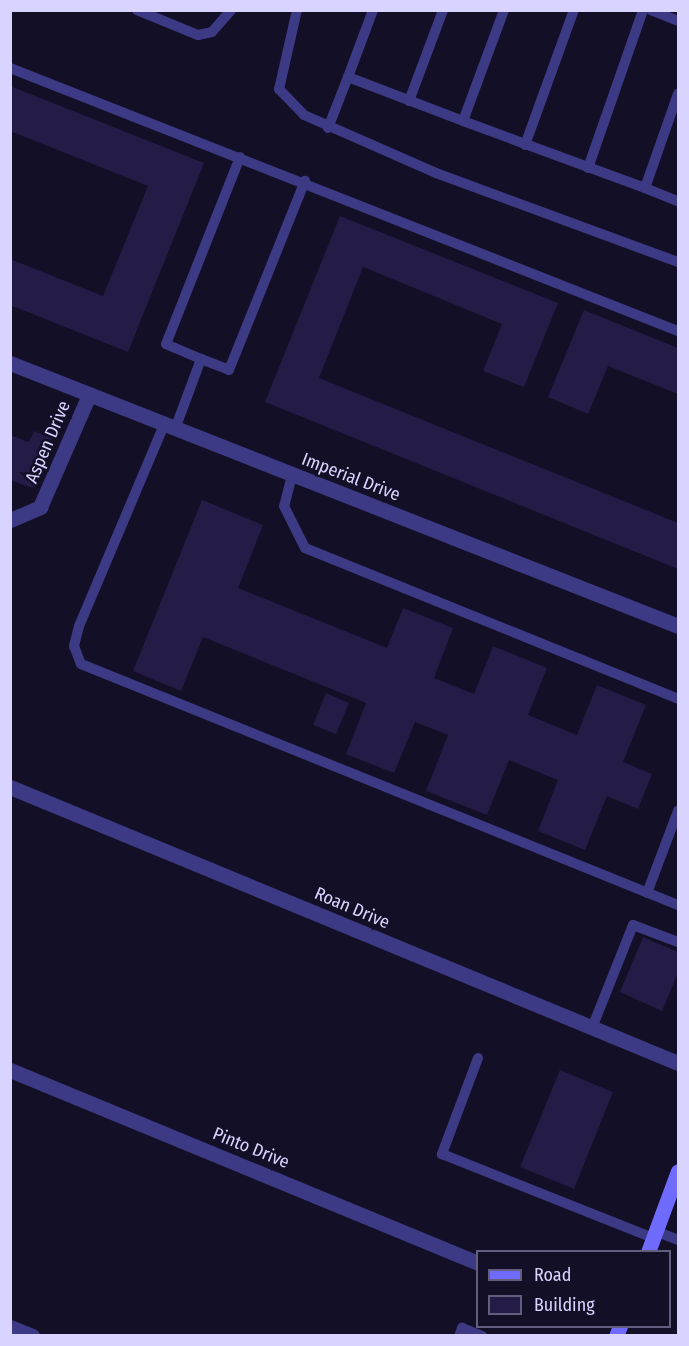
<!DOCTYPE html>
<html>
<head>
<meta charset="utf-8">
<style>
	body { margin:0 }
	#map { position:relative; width:689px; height:1346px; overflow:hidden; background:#130f26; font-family:"Fira Sans Condensed",sans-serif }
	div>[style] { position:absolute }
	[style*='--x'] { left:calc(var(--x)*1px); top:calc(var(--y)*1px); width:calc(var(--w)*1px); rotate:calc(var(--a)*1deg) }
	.building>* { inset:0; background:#241b47 }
	.service>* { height:10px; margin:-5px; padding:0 5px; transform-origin:5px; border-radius:5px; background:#3d3a85 }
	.minor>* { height:15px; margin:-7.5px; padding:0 7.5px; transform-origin:7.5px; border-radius:7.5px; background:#3d3a85 }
	.secondary>* { height:15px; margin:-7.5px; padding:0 7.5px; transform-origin:7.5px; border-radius:7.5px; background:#6f6bff }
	span { translate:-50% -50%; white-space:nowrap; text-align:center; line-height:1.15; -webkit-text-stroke:5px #130f26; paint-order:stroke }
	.street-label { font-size:18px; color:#d9d4ff }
	.frame { position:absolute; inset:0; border:12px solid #d9d4ff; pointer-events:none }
	.legend { position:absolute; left:476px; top:1250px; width:195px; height:78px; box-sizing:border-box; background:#130f26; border:2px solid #625e7d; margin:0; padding:8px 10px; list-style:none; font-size:18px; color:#d9d4ff }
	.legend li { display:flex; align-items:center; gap:12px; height:30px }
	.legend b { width:30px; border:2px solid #625e7d }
</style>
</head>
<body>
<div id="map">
	<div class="building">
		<i style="clip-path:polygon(10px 86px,204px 163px,128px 352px,10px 305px,10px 259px,103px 296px,148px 186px,10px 131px)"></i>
		<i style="clip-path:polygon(340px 216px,558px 303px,524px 387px,483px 371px,502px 324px,363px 267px,319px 378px,678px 523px,678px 569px,265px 402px)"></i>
		<i style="clip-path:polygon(584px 310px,678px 348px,678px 394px,608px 366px,588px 414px,548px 397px)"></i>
		<i style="clip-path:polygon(34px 431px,52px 438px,32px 488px,10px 480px,10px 435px,29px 442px)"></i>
		<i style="clip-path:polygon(202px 500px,263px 525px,238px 588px,387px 648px,403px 608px,453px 628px,434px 678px,474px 694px,493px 646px,547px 668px,528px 715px,577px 735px,597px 685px,646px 705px,623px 762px,652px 774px,638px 809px,607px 796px,585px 850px,538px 831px,558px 780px,509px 760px,487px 815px,426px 791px,448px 735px,415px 722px,394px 773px,346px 754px,366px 703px,203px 637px,181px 691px,133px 671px)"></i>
		<i style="clip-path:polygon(326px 693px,349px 703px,336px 734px,313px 725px)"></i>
		<i style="clip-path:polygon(643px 937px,678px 952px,678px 973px,662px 1011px,620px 992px)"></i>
		<i style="clip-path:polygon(560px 1070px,613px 1092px,574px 1189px,520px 1167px)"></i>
	</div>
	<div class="service">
		<i style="--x:137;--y:10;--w:66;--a:22.3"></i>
		<i style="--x:198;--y:35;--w:14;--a:-12"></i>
		<i style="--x:212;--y:32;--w:29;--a:-49"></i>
		<i style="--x:297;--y:10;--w:81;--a:102.8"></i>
		<i style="--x:279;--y:89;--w:36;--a:46"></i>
		<i style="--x:304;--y:115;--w:144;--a:23.7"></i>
		<i style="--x:436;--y:173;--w:258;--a:20.2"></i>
		<i style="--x:651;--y:10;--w:29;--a:22"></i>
		<i style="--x:10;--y:68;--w:718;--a:21.49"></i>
		<i style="--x:348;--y:77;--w:72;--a:-69.5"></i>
		<i style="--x:409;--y:101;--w:97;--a:-69.5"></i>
		<i style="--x:463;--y:121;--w:194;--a:20.2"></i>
		<i style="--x:645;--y:188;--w:100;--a:-70.7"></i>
		<i style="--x:328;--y:128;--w:55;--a:-68.6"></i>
		<i style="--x:348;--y:77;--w:123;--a:20.9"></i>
		<i style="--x:463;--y:121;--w:118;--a:-69.7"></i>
		<i style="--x:525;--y:145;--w:144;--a:-70.1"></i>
		<i style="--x:588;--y:168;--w:167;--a:-70.8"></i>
		<i style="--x:645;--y:188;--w:35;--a:22"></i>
		<i style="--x:201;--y:359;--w:38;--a:-157"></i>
		<i style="--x:166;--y:344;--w:201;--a:-68.4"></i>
		<i style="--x:164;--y:425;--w:218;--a:112.9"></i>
		<i style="--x:79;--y:626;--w:21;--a:104"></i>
		<i style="--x:74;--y:646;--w:19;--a:69"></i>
		<i style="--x:81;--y:664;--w:644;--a:21.98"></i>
		<i style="--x:175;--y:429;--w:75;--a:-69.6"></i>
		<i style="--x:201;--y:359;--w:30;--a:21"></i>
		<i style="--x:229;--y:370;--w:204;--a:-68.1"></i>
		<i style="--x:292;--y:475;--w:32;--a:104"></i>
		<i style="--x:284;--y:506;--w:47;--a:63.4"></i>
		<i style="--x:305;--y:548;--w:402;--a:22"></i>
		<i style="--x:647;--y:893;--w:88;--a:-69.3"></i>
		<i style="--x:592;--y:1028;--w:111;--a:-68.3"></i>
		<i style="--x:633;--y:925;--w:48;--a:20.7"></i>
		<i style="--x:478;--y:1058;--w:103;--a:110.6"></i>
		<i style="--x:442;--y:1154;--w:227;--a:21.7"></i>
		<i style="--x:655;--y:1231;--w:25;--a:21"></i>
		<i style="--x:459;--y:1336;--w:9;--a:-69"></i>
		<i style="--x:462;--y:1328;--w:22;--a:22"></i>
	</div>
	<div class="minor">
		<i style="--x:10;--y:363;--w:718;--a:21.49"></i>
		<i style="--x:10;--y:520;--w:33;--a:-23"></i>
		<i style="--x:40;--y:507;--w:122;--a:-66.4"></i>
		<i style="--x:10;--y:787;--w:723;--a:22.45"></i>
		<i style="--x:10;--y:1070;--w:506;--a:22.41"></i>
		<i style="--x:10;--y:1327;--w:24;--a:22"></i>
	</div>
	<div class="secondary">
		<i style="--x:648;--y:1252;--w:86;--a:-69.7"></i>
		<i style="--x:616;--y:1336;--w:11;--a:-68"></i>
	</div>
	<div class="street-label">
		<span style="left:48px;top:442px;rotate:-67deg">Aspen Drive</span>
		<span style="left:351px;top:477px;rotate:21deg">Imperial Drive</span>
		<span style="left:352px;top:908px;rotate:23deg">Roan Drive</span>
		<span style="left:251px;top:1148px;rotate:22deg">Pinto Drive</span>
	</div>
	<div class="frame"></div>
	<ul class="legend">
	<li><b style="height:8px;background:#6f6bff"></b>Road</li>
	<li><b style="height:16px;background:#241b47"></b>Building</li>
	</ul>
</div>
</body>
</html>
